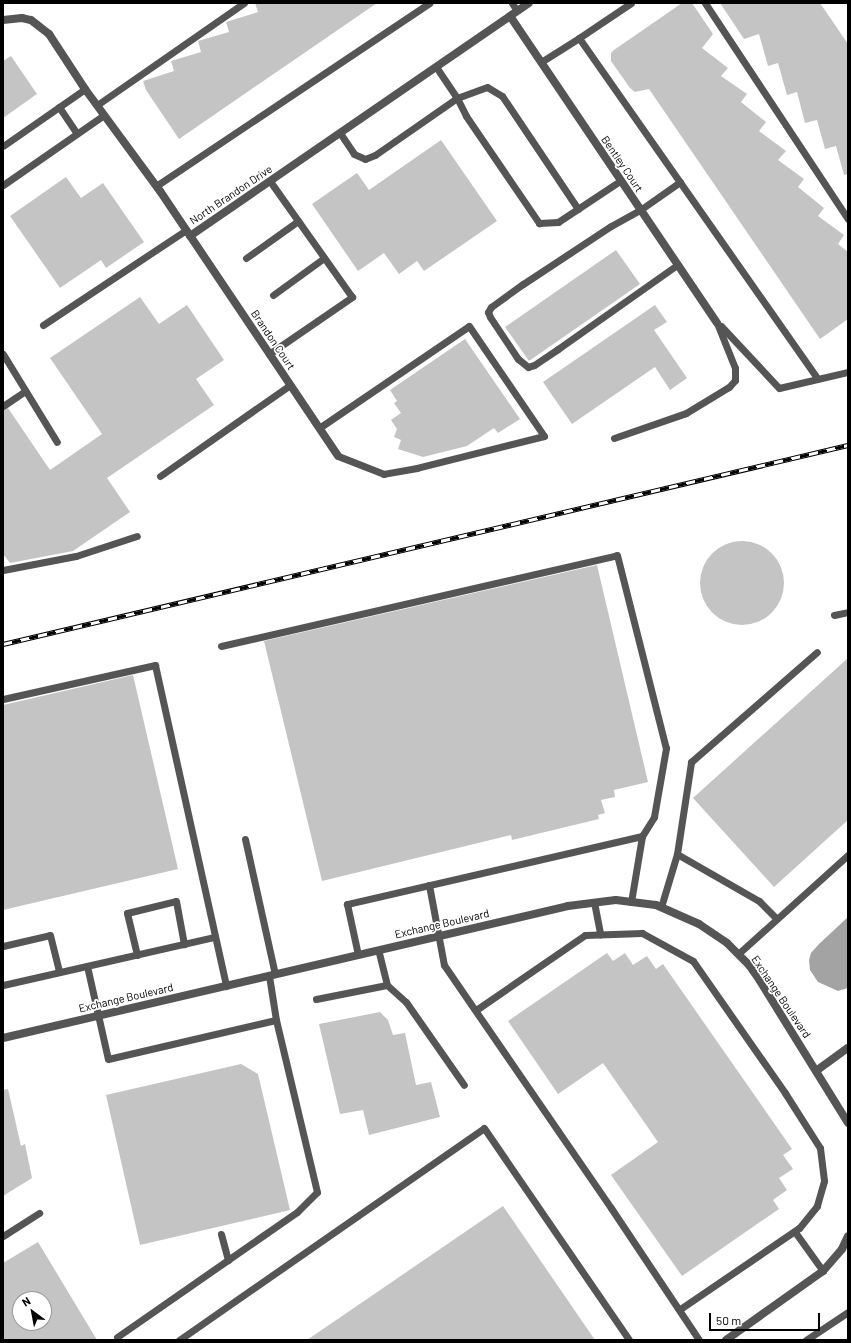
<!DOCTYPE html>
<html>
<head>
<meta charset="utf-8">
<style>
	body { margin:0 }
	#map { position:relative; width:851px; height:1343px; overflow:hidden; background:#fff; font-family:Barlow,sans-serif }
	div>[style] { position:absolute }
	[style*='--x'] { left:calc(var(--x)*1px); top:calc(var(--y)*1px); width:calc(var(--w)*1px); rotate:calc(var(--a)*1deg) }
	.water>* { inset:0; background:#a3a3a3 }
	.building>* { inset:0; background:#c4c4c4 }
	.round { border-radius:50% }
	.service>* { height:7px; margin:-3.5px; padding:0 3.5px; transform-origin:3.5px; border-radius:3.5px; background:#555 }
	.minor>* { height:8px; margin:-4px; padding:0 4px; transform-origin:4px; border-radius:4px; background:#555 }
	.rail>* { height:4.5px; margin-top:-2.25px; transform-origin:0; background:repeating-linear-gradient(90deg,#fff 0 9px,#000 0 18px); box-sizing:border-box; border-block:1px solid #000 }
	span { translate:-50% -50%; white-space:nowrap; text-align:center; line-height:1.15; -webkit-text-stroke:3.5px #fff; paint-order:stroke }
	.street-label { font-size:11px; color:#000 }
	.frame { position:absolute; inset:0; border:4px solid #000; pointer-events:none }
	.north { position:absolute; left:12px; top:1291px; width:40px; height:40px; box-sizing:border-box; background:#fff; border:1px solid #999; border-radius:50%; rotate:328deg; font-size:11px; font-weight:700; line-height:16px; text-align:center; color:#000 }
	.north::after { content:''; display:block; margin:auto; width:14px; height:18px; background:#000; clip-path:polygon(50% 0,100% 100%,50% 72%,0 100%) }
	.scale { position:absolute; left:709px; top:1313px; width:111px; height:18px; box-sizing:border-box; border:2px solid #000; border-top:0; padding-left:5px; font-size:12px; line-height:14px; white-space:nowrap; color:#000; -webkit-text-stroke:3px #fff; paint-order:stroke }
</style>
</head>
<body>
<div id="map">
	<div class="water">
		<i style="clip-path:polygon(848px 917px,848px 988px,838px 991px,818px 982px,810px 970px,809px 960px,811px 953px,819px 944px)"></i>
	</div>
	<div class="building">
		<i style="clip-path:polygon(255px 3px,377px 3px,179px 139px,146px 90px,143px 81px,174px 71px,171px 61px,201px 52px,198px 41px,229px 32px,226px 22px,258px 12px)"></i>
		<i style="clip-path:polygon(682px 3px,692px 3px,713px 34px,702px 48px,728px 68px,721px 76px,747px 94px,741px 102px,766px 122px,759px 131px,786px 151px,778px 160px,804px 179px,798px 187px,824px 208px,818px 216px,844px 235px,838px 244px,848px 252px,848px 319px,820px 339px,649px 89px,635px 92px,630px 88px,611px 61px,611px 53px,614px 50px)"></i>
		<i style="clip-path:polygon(720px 3px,820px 3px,848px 44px,848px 174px,844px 175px,836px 146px,825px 149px,817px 120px,805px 123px,797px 92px,787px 95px,778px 63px,768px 66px,759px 34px,744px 39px)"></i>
		<i style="clip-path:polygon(11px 56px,37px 94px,3px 118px,3px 61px)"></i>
		<i style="clip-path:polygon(441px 140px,497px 221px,424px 271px,417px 261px,399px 274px,384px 253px,358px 271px,312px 204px,357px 173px,369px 190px)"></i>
		<i style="clip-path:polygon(66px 177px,81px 198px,103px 183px,144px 242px,106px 268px,101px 260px,60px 288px,10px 216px)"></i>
		<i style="clip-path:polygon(616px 250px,640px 284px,529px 361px,505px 327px)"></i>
		<i style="clip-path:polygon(140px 297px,159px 324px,187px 305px,224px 360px,196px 379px,214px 405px,107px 478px,130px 512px,73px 551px,10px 563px,3px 554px,3px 411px,8px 408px,50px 470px,102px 434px,50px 358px)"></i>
		<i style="clip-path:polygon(655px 305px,667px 322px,654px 330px,687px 378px,670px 390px,655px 367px,572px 424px,543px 382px)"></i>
		<i style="clip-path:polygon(465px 339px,520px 419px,498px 433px,494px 428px,467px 446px,423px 457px,398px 449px,401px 440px,394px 437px,397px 429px,391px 420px,401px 413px,394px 403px,397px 401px,390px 390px)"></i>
		<i class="round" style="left:700px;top:541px;width:84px;height:84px"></i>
		<i style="clip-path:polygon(597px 565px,648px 782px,614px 790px,615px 797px,601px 800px,605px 813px,598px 815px,599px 819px,512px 840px,511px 835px,322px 881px,264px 641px)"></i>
		<i style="clip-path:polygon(848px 658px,848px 820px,774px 887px,693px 798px)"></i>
		<i style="clip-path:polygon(133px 675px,178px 869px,3px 910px,3px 705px)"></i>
		<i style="clip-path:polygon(607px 953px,613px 961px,625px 953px,633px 965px,647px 956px,656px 969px,663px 964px,792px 1149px,783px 1155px,793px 1169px,779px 1178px,787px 1190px,773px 1200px,779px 1209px,682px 1276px,611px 1175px,658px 1142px,603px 1063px,558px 1094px,508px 1021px)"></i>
		<i style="clip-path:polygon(380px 1012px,388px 1020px,393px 1035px,405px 1033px,416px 1085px,431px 1082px,440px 1117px,369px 1135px,363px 1110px,340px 1114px,319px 1024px)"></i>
		<i style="clip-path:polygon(241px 1064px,258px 1074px,290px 1210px,140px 1245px,106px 1095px)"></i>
		<i style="clip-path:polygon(8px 1089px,21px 1146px,25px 1144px,32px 1178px,3px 1196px,3px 1090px)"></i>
		<i style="clip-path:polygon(503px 1206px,595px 1340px,307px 1340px)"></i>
		<i style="clip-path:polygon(evenodd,38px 1242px,97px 1340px,3px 1340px,3px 1263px,38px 1242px,20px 1299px,44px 1299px,44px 1323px,20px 1323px,20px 1299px)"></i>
	</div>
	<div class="service">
		<i style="--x:512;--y:3;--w:9;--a:58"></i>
		<i style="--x:631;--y:3;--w:63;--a:146.1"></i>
		<i style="--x:579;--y:38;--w:416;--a:55"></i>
		<i style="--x:705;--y:3;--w:259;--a:56.5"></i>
		<i style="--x:541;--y:62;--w:45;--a:-32.3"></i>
		<i style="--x:97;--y:105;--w:179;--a:-34.8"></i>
		<i style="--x:59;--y:107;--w:32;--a:56"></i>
		<i style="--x:340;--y:133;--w:25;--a:56"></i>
		<i style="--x:354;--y:154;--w:12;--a:24"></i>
		<i style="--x:365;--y:159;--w:11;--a:-22"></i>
		<i style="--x:375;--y:155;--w:100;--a:-34.8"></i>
		<i style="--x:457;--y:98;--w:37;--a:-124"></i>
		<i style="--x:3;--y:146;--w:100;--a:-34.8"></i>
		<i style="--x:3;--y:185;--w:123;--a:-34.7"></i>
		<i style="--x:156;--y:186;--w:329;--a:-33.8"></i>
		<i style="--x:578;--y:209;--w:136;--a:-123.9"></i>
		<i style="--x:502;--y:96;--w:17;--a:-149"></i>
		<i style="--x:487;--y:87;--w:32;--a:160"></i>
		<i style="--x:457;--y:98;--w:20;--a:63"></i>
		<i style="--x:466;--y:116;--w:130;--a:55.7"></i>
		<i style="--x:539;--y:223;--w:19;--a:-3"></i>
		<i style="--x:558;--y:222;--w:74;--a:-33.5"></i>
		<i style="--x:246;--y:258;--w:64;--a:-35.4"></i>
		<i style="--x:677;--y:265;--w:146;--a:144.8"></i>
		<i style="--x:558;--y:349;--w:29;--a:146"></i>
		<i style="--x:534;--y:365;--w:6;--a:162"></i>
		<i style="--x:528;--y:367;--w:13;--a:-141"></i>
		<i style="--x:518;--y:359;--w:50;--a:-123.7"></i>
		<i style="--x:490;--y:317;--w:5;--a:-112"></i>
		<i style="--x:488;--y:312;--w:6;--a:-59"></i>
		<i style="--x:491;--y:307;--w:39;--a:-36"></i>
		<i style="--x:523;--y:284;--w:105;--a:-33.4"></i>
		<i style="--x:611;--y:226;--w:33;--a:-29"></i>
		<i style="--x:640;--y:210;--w:49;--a:-35"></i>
		<i style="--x:273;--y:295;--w:63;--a:-36"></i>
		<i style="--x:43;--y:325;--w:172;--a:-33.6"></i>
		<i style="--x:721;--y:326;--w:85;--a:46.9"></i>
		<i style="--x:779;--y:388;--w:71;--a:-13.1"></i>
		<i style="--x:3;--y:354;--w:103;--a:58.5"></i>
		<i style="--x:269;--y:354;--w:101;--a:-34.5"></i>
		<i style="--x:352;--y:297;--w:142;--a:-125.3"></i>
		<i style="--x:3;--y:406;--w:27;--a:-34"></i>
		<i style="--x:319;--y:428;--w:181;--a:-34.2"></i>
		<i style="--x:469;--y:326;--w:133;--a:55.7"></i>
		<i style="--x:544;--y:436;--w:131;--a:165.9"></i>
		<i style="--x:417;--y:468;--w:34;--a:170"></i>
		<i style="--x:384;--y:474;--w:49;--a:-158.6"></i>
		<i style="--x:614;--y:438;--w:76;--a:-19.1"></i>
		<i style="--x:686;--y:413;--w:50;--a:-31.2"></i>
		<i style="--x:729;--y:387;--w:9;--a:-49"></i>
		<i style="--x:735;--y:380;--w:12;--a:-90"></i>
		<i style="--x:735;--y:368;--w:48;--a:-111.8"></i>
		<i style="--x:160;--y:476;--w:159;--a:-35"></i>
		<i style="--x:3;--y:570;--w:74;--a:-10.9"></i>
		<i style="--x:76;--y:556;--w:64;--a:-18.2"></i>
		<i style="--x:834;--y:615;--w:14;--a:-12"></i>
		<i style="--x:221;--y:646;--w:406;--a:-12.9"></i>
		<i style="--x:617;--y:555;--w:199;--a:75.8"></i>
		<i style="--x:666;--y:748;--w:70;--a:99.9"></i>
		<i style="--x:654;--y:817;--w:22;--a:122"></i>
		<i style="--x:642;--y:836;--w:303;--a:167"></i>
		<i style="--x:347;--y:904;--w:52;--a:77.8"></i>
		<i style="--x:3;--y:699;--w:156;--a:-12.6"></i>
		<i style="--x:155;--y:665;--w:329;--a:77.5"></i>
		<i style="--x:245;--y:839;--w:138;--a:77.5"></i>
		<i style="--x:677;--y:854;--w:95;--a:29.8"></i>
		<i style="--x:759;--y:901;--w:25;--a:45"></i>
		<i style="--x:429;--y:885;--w:81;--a:79.4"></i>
		<i style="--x:444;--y:965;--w:295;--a:55.5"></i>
		<i style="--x:611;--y:1208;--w:159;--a:56.3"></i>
		<i style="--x:594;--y:902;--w:33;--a:79"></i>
		<i style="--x:631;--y:902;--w:67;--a:-80.5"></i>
		<i style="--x:661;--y:907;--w:55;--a:-73.2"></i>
		<i style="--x:677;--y:854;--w:93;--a:-81.3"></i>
		<i style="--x:691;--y:762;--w:167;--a:-41.1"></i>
		<i style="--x:3;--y:946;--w:48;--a:-13.2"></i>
		<i style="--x:50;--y:935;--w:38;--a:76"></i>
		<i style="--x:738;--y:954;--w:148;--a:-42"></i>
		<i style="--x:137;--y:955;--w:43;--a:-103.4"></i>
		<i style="--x:127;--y:913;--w:50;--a:-13.8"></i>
		<i style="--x:176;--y:901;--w:44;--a:79.5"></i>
		<i style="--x:87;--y:966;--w:95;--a:77.3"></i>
		<i style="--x:108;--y:1059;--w:172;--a:-13.1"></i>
		<i style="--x:276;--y:1020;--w:45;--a:-99"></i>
		<i style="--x:3;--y:985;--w:217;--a:-12.8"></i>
		<i style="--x:387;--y:985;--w:25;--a:42"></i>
		<i style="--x:406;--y:1002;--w:101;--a:55.1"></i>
		<i style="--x:316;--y:999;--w:72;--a:-11.2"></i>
		<i style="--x:387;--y:985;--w:36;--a:-104"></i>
		<i style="--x:476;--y:1010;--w:132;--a:-34.5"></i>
		<i style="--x:585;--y:935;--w:57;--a:-2"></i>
		<i style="--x:642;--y:933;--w:58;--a:28.8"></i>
		<i style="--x:693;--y:961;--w:161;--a:55.1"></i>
		<i style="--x:785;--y:1093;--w:65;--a:57.5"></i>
		<i style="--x:820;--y:1148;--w:33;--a:83"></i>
		<i style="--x:824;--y:1181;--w:26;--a:106"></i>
		<i style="--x:817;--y:1206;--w:28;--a:129"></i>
		<i style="--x:799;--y:1228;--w:145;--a:145.7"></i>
		<i style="--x:795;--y:1232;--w:48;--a:54.3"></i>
		<i style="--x:221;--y:1234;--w:27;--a:75"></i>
		<i style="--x:3;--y:1236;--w:43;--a:-32.6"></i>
		<i style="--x:117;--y:1337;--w:219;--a:-34.8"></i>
		<i style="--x:297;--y:1212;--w:28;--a:-45"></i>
		<i style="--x:317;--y:1192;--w:177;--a:-103.4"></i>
		<i style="--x:179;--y:1340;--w:371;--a:-34.8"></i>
		<i style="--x:484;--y:1128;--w:257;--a:55.6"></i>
		<i style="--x:806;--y:1340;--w:50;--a:-33.7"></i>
	</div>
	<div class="minor">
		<i style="--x:510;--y:16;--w:370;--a:56"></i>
		<i style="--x:3;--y:20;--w:19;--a:-6"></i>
		<i style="--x:22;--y:18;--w:9;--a:13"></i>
		<i style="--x:31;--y:20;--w:23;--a:38"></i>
		<i style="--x:49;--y:34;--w:66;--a:56.8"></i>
		<i style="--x:85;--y:89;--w:127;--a:53.7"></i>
		<i style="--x:160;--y:191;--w:319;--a:56.1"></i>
		<i style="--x:190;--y:236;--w:411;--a:-34.5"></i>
		<i style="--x:3;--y:1038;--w:580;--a:-13.15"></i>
		<i style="--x:568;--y:906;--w:48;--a:-7.1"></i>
		<i style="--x:616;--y:900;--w:40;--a:7.1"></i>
		<i style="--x:656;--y:905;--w:47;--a:23.8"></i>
		<i style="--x:699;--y:924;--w:34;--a:34"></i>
		<i style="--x:727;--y:943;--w:31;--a:45"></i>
		<i style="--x:749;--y:965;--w:19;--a:55"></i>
		<i style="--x:760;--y:981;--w:167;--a:58.2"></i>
		<i style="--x:816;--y:1071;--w:39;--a:-36"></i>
		<i style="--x:726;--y:1340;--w:119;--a:-35.4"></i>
		<i style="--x:823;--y:1271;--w:29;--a:-49"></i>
		<i style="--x:842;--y:1249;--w:14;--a:-65"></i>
	</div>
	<div class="rail">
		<i style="--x:3;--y:644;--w:868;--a:-13.25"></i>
	</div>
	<div class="street-label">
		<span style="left:622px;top:164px;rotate:56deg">Bentley Court</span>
		<span style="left:231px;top:195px;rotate:-34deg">North Brandon Drive</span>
		<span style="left:273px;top:340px;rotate:56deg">Brandon Court</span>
		<span style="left:442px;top:924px;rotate:-13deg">Exchange Boulevard</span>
		<span style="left:781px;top:997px;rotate:56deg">Exchange Boulevard</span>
		<span style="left:126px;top:998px;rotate:-13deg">Exchange Boulevard</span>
	</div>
	<div class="frame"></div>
	<div class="north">N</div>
	<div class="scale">50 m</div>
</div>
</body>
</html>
